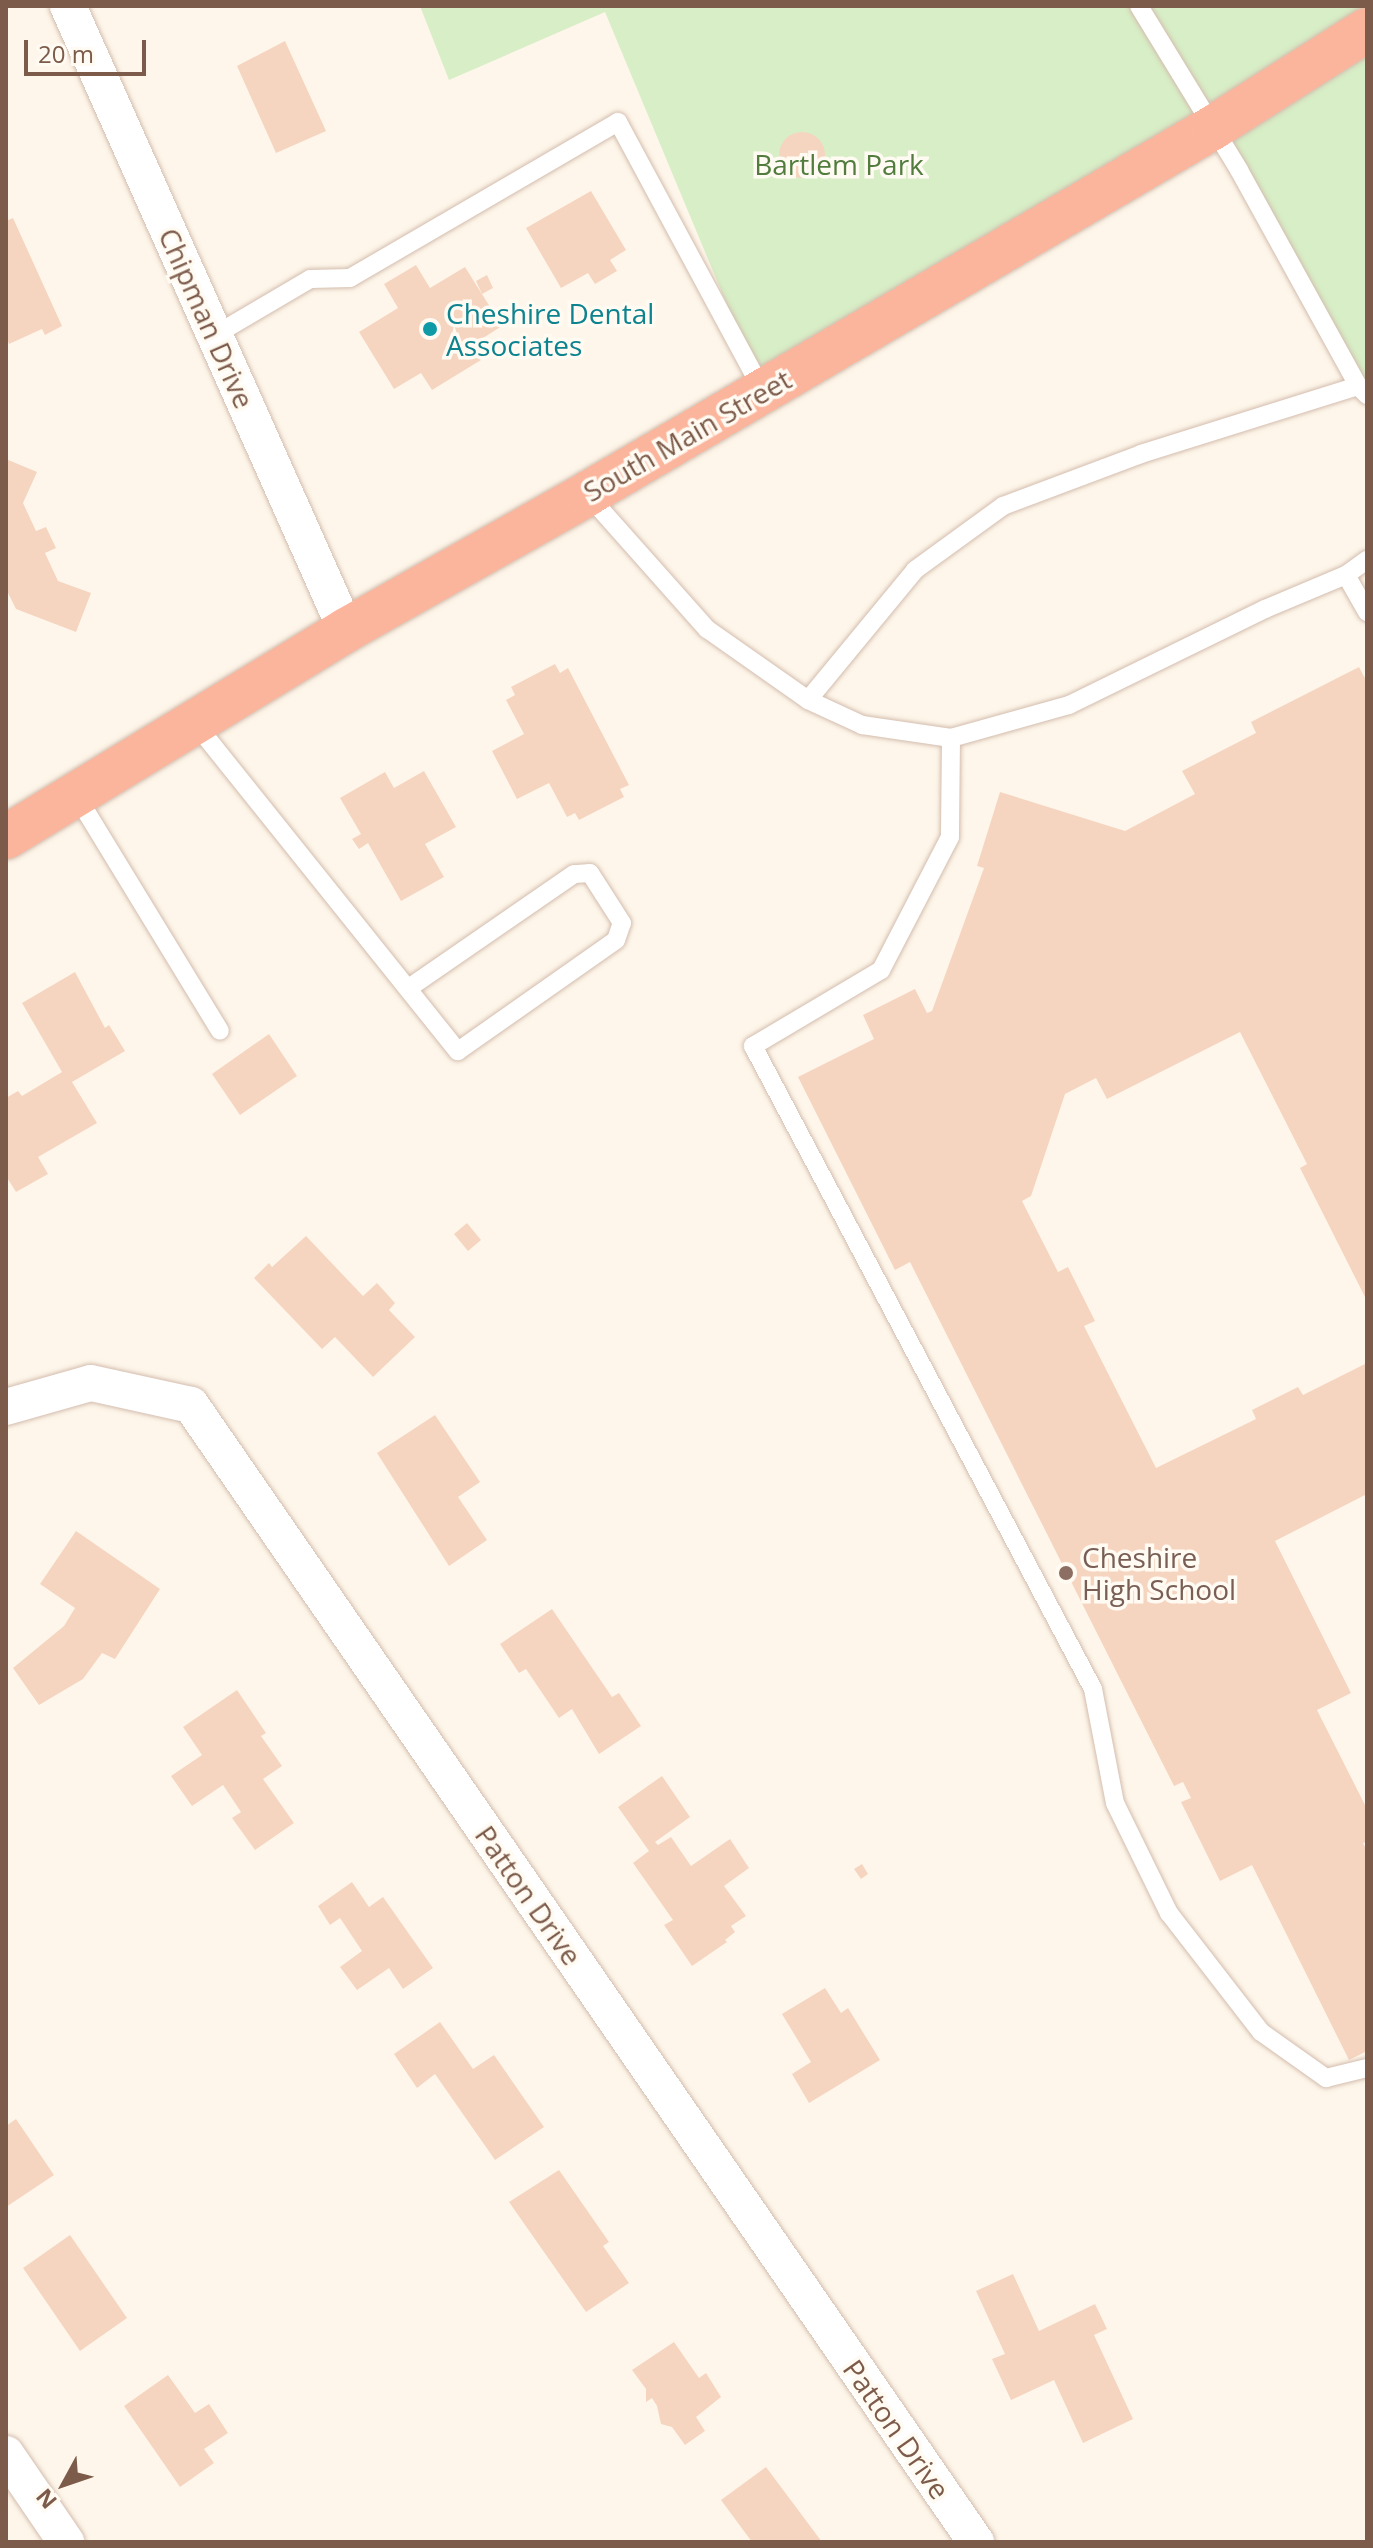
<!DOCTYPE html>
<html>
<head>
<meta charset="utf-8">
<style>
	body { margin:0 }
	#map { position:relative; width:1373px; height:2548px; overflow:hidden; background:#fef6ea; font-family:"Open Sans",sans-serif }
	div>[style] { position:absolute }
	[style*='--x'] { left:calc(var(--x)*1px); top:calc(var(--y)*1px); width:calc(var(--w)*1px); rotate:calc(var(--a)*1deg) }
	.green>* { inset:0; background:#d7eec6 }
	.building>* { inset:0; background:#f6d5c0 }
	.round { border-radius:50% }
	.roads { filter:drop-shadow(0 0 2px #d3bdae) drop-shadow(0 0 2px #d3bdae) }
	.lane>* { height:18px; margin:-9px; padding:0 9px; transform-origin:9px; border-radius:9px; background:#fff }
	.street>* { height:36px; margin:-18px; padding:0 18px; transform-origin:18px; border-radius:18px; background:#fff }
	.highway>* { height:44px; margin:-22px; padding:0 22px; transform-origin:22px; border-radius:22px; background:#fcb59d }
	.dots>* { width:22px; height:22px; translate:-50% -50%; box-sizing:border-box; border:4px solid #fffaf2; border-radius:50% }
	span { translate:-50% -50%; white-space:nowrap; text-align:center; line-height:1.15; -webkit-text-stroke:7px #fffaf2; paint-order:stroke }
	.park-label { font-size:28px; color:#517c3e }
	.culture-label { font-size:28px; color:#0d838f }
	.left { translate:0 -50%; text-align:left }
	.street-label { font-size:28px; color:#7c5b4a }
	.education-label { font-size:28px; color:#785e54 }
	.frame { position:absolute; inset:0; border:8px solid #7c5b4a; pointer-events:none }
	.north { position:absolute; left:24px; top:2444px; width:80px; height:80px; -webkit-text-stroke:6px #fffaf2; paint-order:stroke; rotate:230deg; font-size:22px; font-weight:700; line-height:32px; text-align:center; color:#7c5b4a }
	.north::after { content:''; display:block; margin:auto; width:28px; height:36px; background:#7c5b4a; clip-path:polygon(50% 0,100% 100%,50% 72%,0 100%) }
	.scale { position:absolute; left:24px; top:40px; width:122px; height:36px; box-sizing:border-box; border:4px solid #7c5b4a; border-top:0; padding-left:10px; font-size:24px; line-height:28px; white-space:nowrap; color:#7c5b4a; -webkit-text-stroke:6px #fffaf2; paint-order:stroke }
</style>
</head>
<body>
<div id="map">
	<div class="green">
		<i style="clip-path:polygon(420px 6px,1367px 6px,1367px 395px,1214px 128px,763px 391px,605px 12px,449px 80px)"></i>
	</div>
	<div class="building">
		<i style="clip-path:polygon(285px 41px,326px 131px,276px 153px,237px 66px)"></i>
		<i class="round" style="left:779px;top:132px;width:46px;height:46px"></i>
		<i style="clip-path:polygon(591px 191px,626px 250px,610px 260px,617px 271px,595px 284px,588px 273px,561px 288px,526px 228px)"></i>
		<i style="clip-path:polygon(13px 218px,62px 326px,45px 335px,42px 329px,9px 344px,6px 336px,6px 221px)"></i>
		<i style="clip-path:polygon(416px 265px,430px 288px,465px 267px,502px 326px,472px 345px,481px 360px,432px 390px,421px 373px,394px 389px,359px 332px,398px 308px,384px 284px)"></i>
		<i style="clip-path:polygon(487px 275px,493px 288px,482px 294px,476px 281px)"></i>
		<i style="clip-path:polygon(6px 459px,37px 472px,23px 503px,36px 531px,46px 527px,56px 548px,45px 553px,58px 581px,91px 593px,76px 632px,16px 609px,6px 589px)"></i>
		<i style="clip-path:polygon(555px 664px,560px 673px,568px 668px,629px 785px,620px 789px,624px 797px,579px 820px,575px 813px,567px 817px,549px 783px,517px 799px,492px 751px,524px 734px,506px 700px,515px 695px,511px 687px)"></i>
		<i style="clip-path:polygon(1359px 667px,1367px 682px,1367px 1301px,1300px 1168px,1307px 1164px,1240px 1032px,1107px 1099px,1096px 1078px,1065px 1094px,1031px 1196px,1022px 1201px,1058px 1272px,1068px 1267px,1095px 1321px,1084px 1326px,1156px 1468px,1256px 1419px,1252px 1410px,1298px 1387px,1303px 1395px,1367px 1363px,1367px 1494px,1275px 1541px,1351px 1693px,1317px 1710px,1367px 1809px,1367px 1842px,1363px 1843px,1367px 1851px,1367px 2051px,1349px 2060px,1252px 1865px,1220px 1881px,1181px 1802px,1191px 1798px,1183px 1782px,1174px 1786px,910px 1262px,895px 1270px,798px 1077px,874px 1039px,863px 1015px,915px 989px,927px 1013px,932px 1011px,984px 868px,977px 866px,1000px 792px,1125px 831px,1195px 794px,1182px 771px,1256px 733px,1251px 722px)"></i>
		<i style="clip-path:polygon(424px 771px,456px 827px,425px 844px,444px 877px,401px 901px,368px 843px,359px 849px,352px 839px,361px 834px,340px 798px,385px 772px,394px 788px)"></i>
		<i style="clip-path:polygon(75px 972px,105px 1028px,109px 1025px,125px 1051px,72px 1082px,97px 1123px,38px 1157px,48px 1174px,16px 1192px,6px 1176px,6px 1098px,18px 1091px,22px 1096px,62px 1072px,22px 1003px)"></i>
		<i style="clip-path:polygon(269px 1034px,297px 1076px,240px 1115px,212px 1074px)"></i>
		<i style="clip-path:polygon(467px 1223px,481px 1240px,468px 1251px,454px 1234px)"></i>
		<i style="clip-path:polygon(306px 1236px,363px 1296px,377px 1283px,395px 1303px,389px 1310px,415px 1337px,373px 1377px,335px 1337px,322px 1349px,254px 1278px,269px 1263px,272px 1267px)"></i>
		<i style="clip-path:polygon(435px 1415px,480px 1482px,458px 1497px,487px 1540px,449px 1566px,377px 1453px)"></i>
		<i style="clip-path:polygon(76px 1531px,160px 1589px,115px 1659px,102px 1653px,83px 1679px,39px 1705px,13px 1668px,64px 1626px,75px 1608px,40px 1584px)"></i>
		<i style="clip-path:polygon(552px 1609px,612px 1697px,619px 1693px,641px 1726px,599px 1754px,572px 1709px,559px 1718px,526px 1669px,519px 1673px,500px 1644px)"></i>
		<i style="clip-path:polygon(237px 1690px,266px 1733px,261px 1736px,282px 1766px,263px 1779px,294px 1823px,255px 1850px,232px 1818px,241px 1812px,223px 1785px,192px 1806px,171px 1776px,202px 1755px,183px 1727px)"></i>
		<i style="clip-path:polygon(662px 1776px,690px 1817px,655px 1842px,658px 1845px,671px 1837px,691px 1866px,730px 1839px,749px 1868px,724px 1886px,746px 1916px,731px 1926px,735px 1932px,725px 1940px,727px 1942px,692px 1966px,664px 1925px,673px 1920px,633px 1863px,649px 1851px,618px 1807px)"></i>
		<i style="clip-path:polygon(862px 1864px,868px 1874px,861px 1879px,854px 1869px)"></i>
		<i style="clip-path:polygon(352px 1882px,369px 1907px,383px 1897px,433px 1968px,403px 1989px,389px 1968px,357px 1990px,340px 1967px,362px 1951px,340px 1918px,330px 1925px,318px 1906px)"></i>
		<i style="clip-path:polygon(825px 1988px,841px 2013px,848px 2008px,880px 2060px,809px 2103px,792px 2074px,811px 2062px,782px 2014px)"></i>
		<i style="clip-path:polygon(440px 2022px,473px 2069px,494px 2055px,544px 2127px,495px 2160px,435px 2074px,417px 2088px,394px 2054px)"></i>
		<i style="clip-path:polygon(16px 2119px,54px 2175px,6px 2207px,6px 2126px)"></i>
		<i style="clip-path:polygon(559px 2170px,609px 2242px,603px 2246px,629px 2283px,586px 2312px,509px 2202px)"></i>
		<i style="clip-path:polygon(70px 2235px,127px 2318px,80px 2351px,23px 2268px)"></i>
		<i style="clip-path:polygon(1013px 2274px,1039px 2331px,1095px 2304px,1107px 2329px,1094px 2335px,1133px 2419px,1083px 2443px,1054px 2380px,1011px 2400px,992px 2359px,1005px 2354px,976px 2291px)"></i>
		<i style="clip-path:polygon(674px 2342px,699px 2378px,706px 2373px,721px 2397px,696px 2417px,705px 2431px,685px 2445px,672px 2427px,661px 2424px,657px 2406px,652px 2398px,646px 2402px,646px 2389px,632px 2370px)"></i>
		<i style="clip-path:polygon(168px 2375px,195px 2413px,209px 2404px,228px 2433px,204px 2449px,214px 2463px,180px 2487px,124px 2406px)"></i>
		<i style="clip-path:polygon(766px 2467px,822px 2542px,752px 2542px,721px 2500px)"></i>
	</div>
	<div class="roads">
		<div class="lane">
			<i style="--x:1139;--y:6;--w:192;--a:58.6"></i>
			<i style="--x:1239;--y:170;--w:247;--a:61.1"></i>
			<i style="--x:1358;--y:386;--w:13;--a:45"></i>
			<i style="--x:215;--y:335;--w:110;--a:-30.5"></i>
			<i style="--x:310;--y:279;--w:40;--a:-1.4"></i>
			<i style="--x:350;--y:278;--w:310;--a:-30.2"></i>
			<i style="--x:618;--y:122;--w:306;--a:61.7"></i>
			<i style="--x:587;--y:494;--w:181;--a:48.4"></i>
			<i style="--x:707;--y:629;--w:123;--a:35.1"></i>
			<i style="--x:808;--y:700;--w:60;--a:24.8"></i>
			<i style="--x:862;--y:725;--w:90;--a:8.3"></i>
			<i style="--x:951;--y:738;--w:123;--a:-15.6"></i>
			<i style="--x:1069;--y:705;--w:218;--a:-26.1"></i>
			<i style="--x:1265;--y:609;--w:88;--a:-22.8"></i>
			<i style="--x:1346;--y:575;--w:26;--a:-36"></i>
			<i style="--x:1346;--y:575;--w:43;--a:60.4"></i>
			<i style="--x:808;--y:700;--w:168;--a:-50.5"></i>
			<i style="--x:915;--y:570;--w:109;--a:-36"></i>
			<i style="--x:1003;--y:506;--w:147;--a:-20.6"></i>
			<i style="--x:1141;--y:454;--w:227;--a:-17.4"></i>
			<i style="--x:194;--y:722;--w:422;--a:51.3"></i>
			<i style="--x:458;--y:1051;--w:193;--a:-35.1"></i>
			<i style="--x:616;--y:940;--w:18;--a:-71"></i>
			<i style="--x:622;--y:923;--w:59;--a:-122.6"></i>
			<i style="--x:590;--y:873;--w:16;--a:176"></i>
			<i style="--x:574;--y:874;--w:201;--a:145.4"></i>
			<i style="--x:951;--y:738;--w:99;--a:90.6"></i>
			<i style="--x:950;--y:837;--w:150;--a:117.4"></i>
			<i style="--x:881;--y:970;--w:149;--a:149.3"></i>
			<i style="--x:753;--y:1046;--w:727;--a:62.13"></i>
			<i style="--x:1093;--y:1689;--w:116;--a:79.1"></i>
			<i style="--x:1115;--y:1803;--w:123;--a:63.9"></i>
			<i style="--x:1169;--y:1913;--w:150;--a:52.3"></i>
			<i style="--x:1261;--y:2032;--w:80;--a:35.3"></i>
			<i style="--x:1326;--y:2078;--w:42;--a:-13.7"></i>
			<i style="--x:76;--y:795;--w:276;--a:58.6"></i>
		</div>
		<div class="street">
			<i style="--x:68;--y:6;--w:683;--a:65.99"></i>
			<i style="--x:6;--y:1407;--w:88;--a:-15.8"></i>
			<i style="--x:91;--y:1383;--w:102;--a:12.4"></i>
			<i style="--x:191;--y:1405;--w:1382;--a:55.38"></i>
			<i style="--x:6;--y:2454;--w:107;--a:55.7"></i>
		</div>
		<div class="highway">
			<i style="--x:6;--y:837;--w:398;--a:-31.3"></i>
			<i style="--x:346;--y:630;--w:277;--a:-29.4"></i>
			<i style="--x:587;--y:494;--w:727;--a:-30.34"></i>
			<i style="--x:1214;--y:127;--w:181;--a:-32.4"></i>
		</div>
	</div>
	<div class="dots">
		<i style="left:430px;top:329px;background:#0f9aa8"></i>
		<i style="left:1066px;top:1573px;background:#8d6e63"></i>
	</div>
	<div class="park-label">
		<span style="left:839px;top:164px">Bartlem Park</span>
	</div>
	<div class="culture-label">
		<span class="left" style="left:446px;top:329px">Cheshire Dental<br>Associates</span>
	</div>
	<div class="street-label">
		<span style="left:207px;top:318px;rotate:66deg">Chipman Drive</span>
		<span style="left:687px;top:435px;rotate:-30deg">South Main Street</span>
		<span style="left:529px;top:1895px;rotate:55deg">Patton Drive</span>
		<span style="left:897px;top:2429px;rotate:55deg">Patton Drive</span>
	</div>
	<div class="education-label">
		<span class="left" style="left:1082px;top:1573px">Cheshire<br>High School</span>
	</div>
	<div class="frame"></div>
	<div class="north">N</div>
	<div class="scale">20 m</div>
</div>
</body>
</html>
